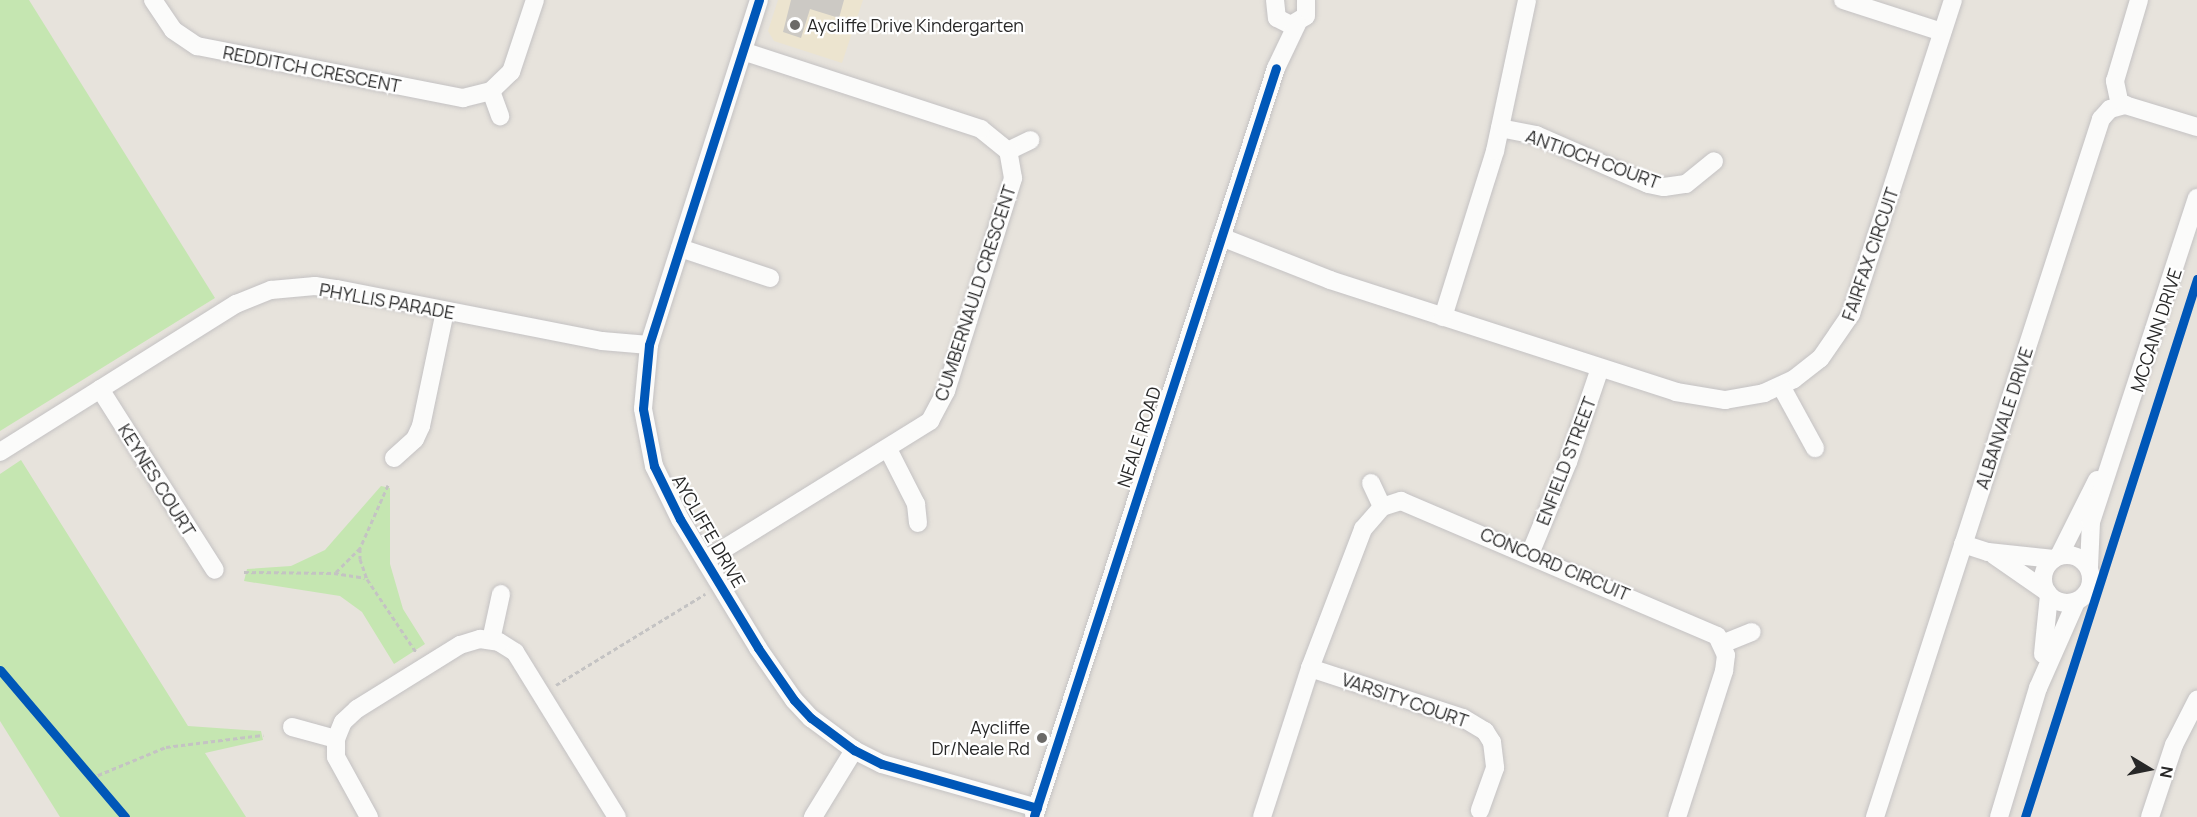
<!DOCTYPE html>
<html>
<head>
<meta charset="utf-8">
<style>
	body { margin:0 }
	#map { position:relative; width:2197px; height:817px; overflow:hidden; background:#e7e3dc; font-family:Manrope,sans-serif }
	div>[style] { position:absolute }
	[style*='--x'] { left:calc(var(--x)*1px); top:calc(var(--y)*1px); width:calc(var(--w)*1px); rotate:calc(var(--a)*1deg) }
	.education>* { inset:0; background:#ece4cf }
	.green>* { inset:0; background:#c5e6b1 }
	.building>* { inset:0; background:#ccc9c4 }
	.path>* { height:3px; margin-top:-1.5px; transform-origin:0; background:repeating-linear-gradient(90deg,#c4c3c3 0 4.5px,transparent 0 7.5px) }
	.roads { filter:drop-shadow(0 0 2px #c4c2c3) drop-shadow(0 0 2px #c4c2c3) }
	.minor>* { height:18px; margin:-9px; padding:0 9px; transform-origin:9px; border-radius:9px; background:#fbfbfa }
	.minor>.ring { margin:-9px; padding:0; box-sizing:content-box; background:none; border:18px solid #fbfbfa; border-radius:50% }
	.cycleway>* { height:9px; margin:-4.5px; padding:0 4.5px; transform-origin:4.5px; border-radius:4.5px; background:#0057b8 }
	.dots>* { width:16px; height:16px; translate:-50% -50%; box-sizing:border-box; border:3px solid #fff; border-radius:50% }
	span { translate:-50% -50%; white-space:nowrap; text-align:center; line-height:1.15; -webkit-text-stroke:4.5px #fff; paint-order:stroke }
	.poi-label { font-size:18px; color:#282828 }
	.left { translate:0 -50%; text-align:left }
	.right { translate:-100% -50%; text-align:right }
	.street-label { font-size:18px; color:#282828 }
	.north { position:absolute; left:2119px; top:739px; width:60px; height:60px; -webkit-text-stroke:4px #fff; paint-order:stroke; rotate:100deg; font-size:16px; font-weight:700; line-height:24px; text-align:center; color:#282828 }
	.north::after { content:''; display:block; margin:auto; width:21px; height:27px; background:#282828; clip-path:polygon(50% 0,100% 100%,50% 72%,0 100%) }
</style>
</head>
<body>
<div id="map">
	<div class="education">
		<i style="clip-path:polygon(778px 0,863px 0,842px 63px,774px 41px,768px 31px)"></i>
	</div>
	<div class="green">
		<i style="clip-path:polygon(0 0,29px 0,215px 298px,0 431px)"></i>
		<i style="clip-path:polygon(21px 460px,188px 726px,261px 731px,263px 740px,205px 753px,246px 817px,60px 817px,0 721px,0 474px)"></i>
		<i style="clip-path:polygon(381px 486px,390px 488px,390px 564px,403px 609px,425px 644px,394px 664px,362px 612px,340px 596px,244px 581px,247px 569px,291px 566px,325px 550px)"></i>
	</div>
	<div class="building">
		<i style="clip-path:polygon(791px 0,844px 0,839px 18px,810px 9px,801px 38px,783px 32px)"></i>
	</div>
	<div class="path">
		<i style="--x:388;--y:485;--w:69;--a:114"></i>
		<i style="--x:360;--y:548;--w:11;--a:90"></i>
		<i style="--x:360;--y:559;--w:21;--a:71"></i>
		<i style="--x:367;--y:579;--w:88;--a:56.1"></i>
		<i style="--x:244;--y:572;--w:90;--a:0.6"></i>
		<i style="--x:334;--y:573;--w:31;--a:9"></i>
		<i style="--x:336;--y:572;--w:34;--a:-45"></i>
		<i style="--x:556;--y:685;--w:175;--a:-31.4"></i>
		<i style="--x:91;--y:778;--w:81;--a:-22.5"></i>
		<i style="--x:166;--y:747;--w:98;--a:-7.1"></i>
	</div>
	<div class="roads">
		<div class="minor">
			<i style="--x:153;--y:0;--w:36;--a:56"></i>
			<i style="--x:173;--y:30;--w:29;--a:34"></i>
			<i style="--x:197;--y:46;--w:271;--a:11.1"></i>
			<i style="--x:463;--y:98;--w:29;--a:-14"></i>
			<i style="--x:491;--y:91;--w:28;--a:-44"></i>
			<i style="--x:511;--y:72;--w:76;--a:-71.6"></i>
			<i style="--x:759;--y:0;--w:362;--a:107.7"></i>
			<i style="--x:649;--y:345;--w:64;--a:95.4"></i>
			<i style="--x:643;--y:409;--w:58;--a:79.1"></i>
			<i style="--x:654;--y:466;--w:59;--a:63.9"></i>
			<i style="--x:680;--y:519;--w:151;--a:58.8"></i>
			<i style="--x:758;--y:648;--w:63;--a:55.3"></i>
			<i style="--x:794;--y:700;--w:25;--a:47"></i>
			<i style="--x:811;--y:718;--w:54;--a:36.7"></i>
			<i style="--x:854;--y:750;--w:31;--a:27"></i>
			<i style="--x:882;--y:764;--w:161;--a:15.8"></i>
			<i style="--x:1275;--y:0;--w:18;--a:84"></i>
			<i style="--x:1277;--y:18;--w:16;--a:27"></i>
			<i style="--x:1291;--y:25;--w:17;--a:-31"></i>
			<i style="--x:1306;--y:16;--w:16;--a:-90"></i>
			<i style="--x:1843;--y:0;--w:104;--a:17.9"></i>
			<i style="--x:491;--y:91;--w:27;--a:70"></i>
			<i style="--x:2120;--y:105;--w:25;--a:-102"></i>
			<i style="--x:2115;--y:81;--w:84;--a:-73.5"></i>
			<i style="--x:1500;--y:128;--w:37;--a:11"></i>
			<i style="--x:1536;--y:135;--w:122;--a:23.6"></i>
			<i style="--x:1648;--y:184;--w:16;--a:11"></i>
			<i style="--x:1664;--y:187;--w:22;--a:-8"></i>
			<i style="--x:1686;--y:184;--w:36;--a:-39"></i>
			<i style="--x:1008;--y:151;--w:25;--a:-26"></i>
			<i style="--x:1221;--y:237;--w:117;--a:21.5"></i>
			<i style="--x:1330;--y:280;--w:364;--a:17.9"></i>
			<i style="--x:1676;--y:392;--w:50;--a:9.3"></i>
			<i style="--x:1725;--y:400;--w:40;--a:-10"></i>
			<i style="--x:1764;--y:393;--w:33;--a:-25"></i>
			<i style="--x:1794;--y:379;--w:33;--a:-38"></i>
			<i style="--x:1820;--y:359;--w:55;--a:-55.4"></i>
			<i style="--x:1851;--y:314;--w:330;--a:-72"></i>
			<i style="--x:680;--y:248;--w:95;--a:18.4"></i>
			<i style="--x:1443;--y:317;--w:174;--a:-72.6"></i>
			<i style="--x:1495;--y:151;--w:154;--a:-78"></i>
			<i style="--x:1781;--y:386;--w:71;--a:61.3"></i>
			<i style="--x:100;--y:389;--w:214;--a:57.6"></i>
			<i style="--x:888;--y:449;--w:62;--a:63"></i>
			<i style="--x:916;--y:504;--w:19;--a:84"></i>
			<i style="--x:0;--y:452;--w:279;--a:-32.1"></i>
			<i style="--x:236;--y:304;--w:38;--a:-22"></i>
			<i style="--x:271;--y:290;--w:44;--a:-5.2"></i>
			<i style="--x:315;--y:286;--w:22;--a:8"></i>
			<i style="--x:337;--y:289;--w:270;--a:11.1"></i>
			<i style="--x:602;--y:341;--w:47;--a:4.9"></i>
			<i style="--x:394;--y:458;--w:28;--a:-42"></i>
			<i style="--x:415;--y:439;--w:14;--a:-65"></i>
			<i style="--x:421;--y:426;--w:117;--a:-78.2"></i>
			<i style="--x:1371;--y:483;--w:26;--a:65"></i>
			<i style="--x:1963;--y:544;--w:26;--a:18"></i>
			<i style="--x:1988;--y:552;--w:66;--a:6.1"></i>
			<i style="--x:1530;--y:554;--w:100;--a:-67.6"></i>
			<i style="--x:1568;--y:462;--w:99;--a:-71.2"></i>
			<i class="ring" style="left:2043px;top:555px;width:30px;height:30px"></i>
			<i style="--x:1994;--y:555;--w:65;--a:34.9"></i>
			<i style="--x:2059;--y:556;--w:85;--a:-63.4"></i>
			<i style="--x:706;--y:560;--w:264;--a:-31.8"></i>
			<i style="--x:930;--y:421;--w:34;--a:-62"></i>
			<i style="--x:946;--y:391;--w:223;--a:-72.5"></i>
			<i style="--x:1013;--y:178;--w:27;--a:-100"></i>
			<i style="--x:1008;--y:151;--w:35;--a:-141"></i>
			<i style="--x:981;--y:129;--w:250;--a:-161.9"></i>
			<i style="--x:2089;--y:567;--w:45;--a:-87.5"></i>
			<i style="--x:2091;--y:522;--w:341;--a:-71.9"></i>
			<i style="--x:491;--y:640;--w:47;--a:-77.7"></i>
			<i style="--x:1722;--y:644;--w:32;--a:-22"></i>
			<i style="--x:2043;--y:654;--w:59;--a:-84.2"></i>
			<i style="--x:1310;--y:668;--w:161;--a:18.1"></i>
			<i style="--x:1463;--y:718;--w:26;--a:31"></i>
			<i style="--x:1485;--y:731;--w:13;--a:58"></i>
			<i style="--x:1492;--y:742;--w:26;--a:83"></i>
			<i style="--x:1495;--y:768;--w:45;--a:109.7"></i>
			<i style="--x:292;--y:727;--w:46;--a:15.3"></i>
			<i style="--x:369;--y:817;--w:68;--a:-118.8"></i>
			<i style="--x:336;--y:757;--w:18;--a:-90"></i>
			<i style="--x:336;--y:739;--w:18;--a:-68"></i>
			<i style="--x:343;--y:722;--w:19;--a:-43"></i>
			<i style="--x:357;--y:709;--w:121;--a:-31.9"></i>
			<i style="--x:460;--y:645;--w:21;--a:-17"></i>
			<i style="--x:480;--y:639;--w:19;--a:9"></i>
			<i style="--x:499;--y:642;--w:19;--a:32"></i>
			<i style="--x:515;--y:652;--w:194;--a:58.3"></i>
			<i style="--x:813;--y:817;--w:79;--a:-58.5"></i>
			<i style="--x:1034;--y:817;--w:787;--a:-72.09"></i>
			<i style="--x:1276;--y:68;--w:49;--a:-64.5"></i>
			<i style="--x:1262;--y:817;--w:157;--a:-72.1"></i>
			<i style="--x:1310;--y:668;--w:149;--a:-69.1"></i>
			<i style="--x:1363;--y:529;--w:29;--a:-49"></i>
			<i style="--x:1382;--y:507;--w:20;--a:-18"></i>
			<i style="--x:1401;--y:501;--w:344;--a:23.1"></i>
			<i style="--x:1717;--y:636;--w:21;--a:65"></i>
			<i style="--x:1726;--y:655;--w:16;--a:97"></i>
			<i style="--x:1724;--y:671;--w:153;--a:107.8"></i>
			<i style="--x:1875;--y:817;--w:734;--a:-72.06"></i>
			<i style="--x:2101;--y:119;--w:13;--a:-48"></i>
			<i style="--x:2110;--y:109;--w:16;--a:-15"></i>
			<i style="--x:2125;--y:105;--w:75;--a:17"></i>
			<i style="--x:1999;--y:817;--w:135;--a:-73.2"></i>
			<i style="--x:2038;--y:688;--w:94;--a:-66.2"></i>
			<i style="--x:2150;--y:817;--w:76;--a:-71.6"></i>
			<i style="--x:2174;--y:745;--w:51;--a:-62.9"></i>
		</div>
	</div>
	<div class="cycleway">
		<i style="--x:759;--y:0;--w:362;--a:107.7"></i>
		<i style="--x:649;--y:345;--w:64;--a:95.4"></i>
		<i style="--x:643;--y:409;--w:58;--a:79.1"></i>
		<i style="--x:654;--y:466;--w:59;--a:63.9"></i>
		<i style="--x:680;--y:519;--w:151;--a:58.8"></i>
		<i style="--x:758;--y:648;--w:63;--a:55.3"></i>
		<i style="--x:794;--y:700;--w:25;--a:47"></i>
		<i style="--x:811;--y:718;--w:54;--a:36.7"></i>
		<i style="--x:854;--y:750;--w:31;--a:27"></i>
		<i style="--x:882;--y:764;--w:161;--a:15.8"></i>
		<i style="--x:0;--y:670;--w:193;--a:49.6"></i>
		<i style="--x:1034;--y:816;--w:786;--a:-72.07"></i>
		<i style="--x:2025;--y:817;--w:565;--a:-72.27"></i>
	</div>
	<div class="dots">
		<i style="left:795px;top:25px;background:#6b6967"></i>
		<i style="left:1042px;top:738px;background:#6b6967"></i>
	</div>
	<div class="poi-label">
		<span class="left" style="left:807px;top:25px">Aycliffe Drive Kindergarten</span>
		<span class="right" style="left:1030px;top:738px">Aycliffe<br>Dr/Neale Rd</span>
	</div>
	<div class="street-label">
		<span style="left:312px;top:69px;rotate:11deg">REDDITCH CRESCENT</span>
		<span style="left:1593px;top:159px;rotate:20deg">ANTIOCH COURT</span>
		<span style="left:1870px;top:254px;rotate:-71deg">FAIRFAX CIRCUIT</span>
		<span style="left:975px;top:293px;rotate:-72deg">CUMBERNAULD CRESCENT</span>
		<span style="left:387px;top:301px;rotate:10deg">PHYLLIS PARADE</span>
		<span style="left:2156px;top:330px;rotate:-72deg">MCCANN DRIVE</span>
		<span style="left:2004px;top:418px;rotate:-72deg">ALBANVALE DRIVE</span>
		<span style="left:1139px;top:437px;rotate:-72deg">NEALE ROAD</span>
		<span style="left:1566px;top:461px;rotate:-69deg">ENFIELD STREET</span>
		<span style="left:157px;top:480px;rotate:58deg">KEYNES COURT</span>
		<span style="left:709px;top:531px;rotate:60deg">AYCLIFFE DRIVE</span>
		<span style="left:1555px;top:564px;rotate:23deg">CONCORD CIRCUIT</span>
		<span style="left:1405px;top:700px;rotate:19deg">VARSITY COURT</span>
	</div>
	<div class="north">N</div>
</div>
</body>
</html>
